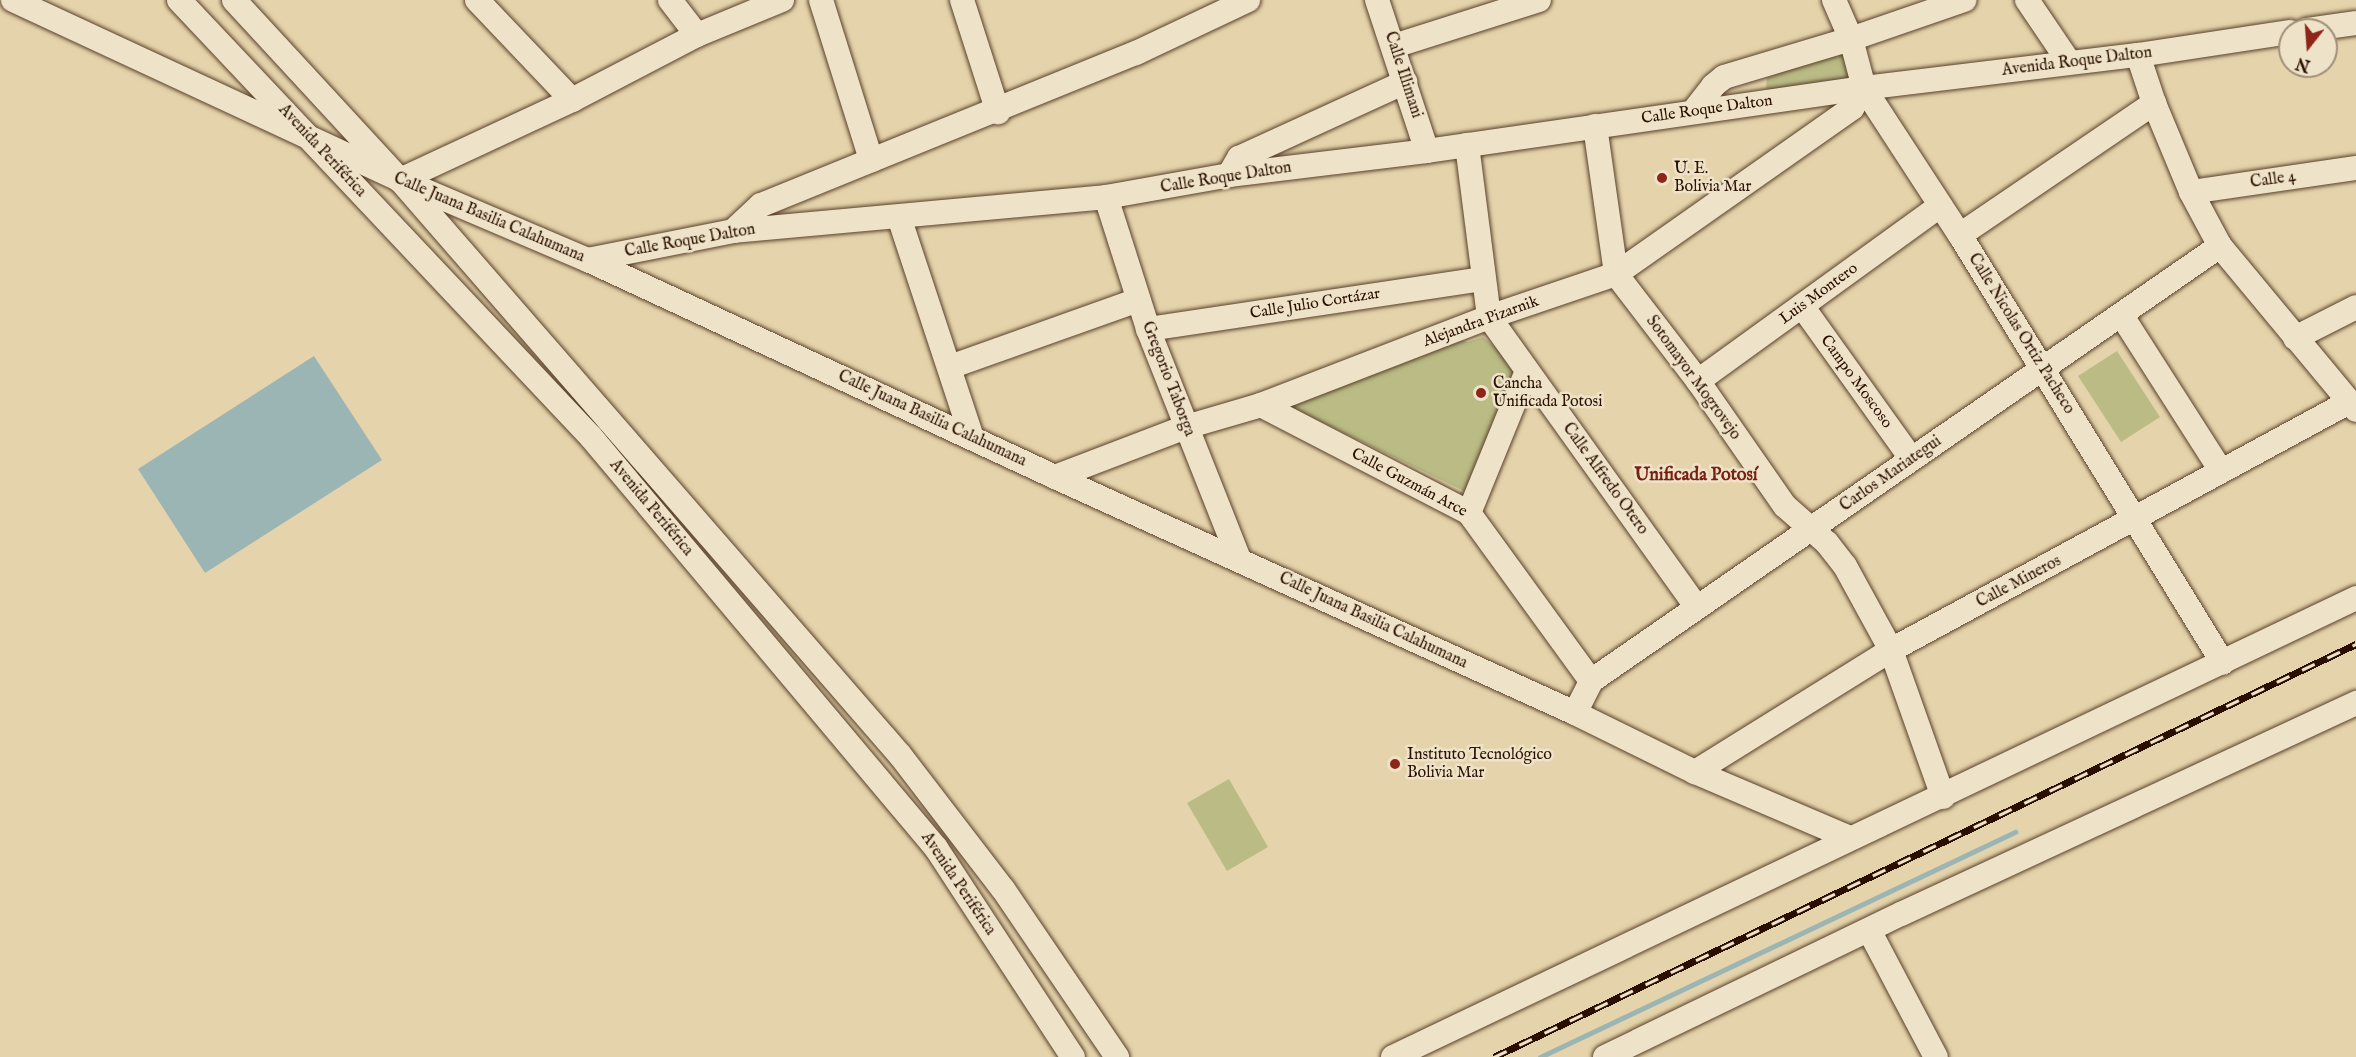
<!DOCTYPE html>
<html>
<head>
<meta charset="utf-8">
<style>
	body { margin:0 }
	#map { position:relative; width:2356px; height:1057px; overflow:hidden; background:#e5d4ab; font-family:"IM FELL English",serif }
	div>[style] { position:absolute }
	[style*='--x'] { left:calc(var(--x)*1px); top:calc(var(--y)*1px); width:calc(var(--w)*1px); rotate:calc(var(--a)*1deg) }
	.green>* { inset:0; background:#babb85 }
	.water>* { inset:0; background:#9bb5b5 }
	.stream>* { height:5px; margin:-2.5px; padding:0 2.5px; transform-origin:2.5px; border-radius:2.5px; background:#9bb5b5 }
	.roads { filter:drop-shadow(0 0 2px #59402b) drop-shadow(0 0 2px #59402b) }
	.minor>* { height:24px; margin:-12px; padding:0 12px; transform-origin:12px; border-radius:12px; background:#eee3c8 }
	.rail>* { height:7px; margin-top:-3.5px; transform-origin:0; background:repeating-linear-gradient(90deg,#eee3c8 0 14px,#2a0f00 0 28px); box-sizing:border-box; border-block:2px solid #2a0f00 }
	.dots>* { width:16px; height:16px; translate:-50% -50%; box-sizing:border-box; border:3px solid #eee3c8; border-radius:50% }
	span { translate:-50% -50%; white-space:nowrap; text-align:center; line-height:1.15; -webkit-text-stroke:5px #eee3c8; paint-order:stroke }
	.street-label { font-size:16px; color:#2a0f00 }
	.poi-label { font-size:16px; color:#2a0f00 }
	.left { translate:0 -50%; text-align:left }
	.neighbourhood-label { font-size:18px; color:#7a1f14; font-weight:700 }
	.north { position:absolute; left:2278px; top:18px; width:60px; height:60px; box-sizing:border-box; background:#eee3c8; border:2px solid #a08e78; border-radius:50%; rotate:197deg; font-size:16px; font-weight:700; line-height:24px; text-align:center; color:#2a0f00 }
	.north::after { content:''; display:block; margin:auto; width:21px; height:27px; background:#8f2418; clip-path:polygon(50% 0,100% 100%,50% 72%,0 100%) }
</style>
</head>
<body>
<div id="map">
	<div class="green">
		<i style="clip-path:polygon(1840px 48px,1845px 51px,1853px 74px,1848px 79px,1770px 92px,1766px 88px,1767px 78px)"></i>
		<i style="clip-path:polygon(1444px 337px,1468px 342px,1483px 337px,1522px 371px,1468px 493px,1286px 405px)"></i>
		<i style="clip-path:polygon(2117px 351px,2160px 417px,2121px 442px,2078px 376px)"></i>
		<i style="clip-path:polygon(1229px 779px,1268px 847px,1227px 871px,1187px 803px)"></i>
	</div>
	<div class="water">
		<i style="clip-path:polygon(314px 356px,382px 460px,205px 573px,138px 469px)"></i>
	</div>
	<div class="stream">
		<i style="--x:1540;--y:1057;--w:526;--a:-25.35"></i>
	</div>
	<div class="roads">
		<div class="minor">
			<i style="--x:13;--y:0;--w:427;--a:24.9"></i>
			<i style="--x:400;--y:180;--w:204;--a:23.1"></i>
			<i style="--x:588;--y:260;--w:515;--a:24.92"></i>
			<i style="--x:1055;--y:477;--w:571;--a:24.41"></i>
			<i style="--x:1575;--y:713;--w:134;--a:26.2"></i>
			<i style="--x:1695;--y:772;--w:168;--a:23.1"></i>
			<i style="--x:179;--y:0;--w:601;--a:46.69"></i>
			<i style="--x:591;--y:437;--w:537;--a:49.99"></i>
			<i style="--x:936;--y:848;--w:250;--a:56.8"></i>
			<i style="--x:234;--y:0;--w:245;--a:47.3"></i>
			<i style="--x:400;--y:180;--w:762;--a:48.99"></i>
			<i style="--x:900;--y:755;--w:169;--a:52.5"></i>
			<i style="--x:1003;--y:889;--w:203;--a:55.8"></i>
			<i style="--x:477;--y:0;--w:138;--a:46.5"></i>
			<i style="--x:670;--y:0;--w:44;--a:52.4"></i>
			<i style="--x:821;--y:0;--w:168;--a:72.6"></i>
			<i style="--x:962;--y:0;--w:118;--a:72.2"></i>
			<i style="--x:1377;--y:0;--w:159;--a:71.7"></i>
			<i style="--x:1834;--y:0;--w:43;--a:66.4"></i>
			<i style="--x:1851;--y:39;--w:51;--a:75.1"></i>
			<i style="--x:1864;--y:88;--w:176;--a:56.9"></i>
			<i style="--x:1960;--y:235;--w:502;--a:58.43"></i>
			<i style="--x:2027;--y:0;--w:75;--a:55.9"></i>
			<i style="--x:2307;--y:30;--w:49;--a:-8.1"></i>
			<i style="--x:1394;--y:46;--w:152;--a:-17.6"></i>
			<i style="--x:2138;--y:55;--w:51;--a:71.6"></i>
			<i style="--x:2154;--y:103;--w:96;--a:67.4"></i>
			<i style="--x:2191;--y:192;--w:61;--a:61.8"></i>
			<i style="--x:2220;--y:246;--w:213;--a:50.3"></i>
			<i style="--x:1693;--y:112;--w:33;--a:-52"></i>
			<i style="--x:1713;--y:86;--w:14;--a:-39"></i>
			<i style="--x:1724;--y:77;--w:133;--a:-16.7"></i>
			<i style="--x:1851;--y:39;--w:120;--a:-19"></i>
			<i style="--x:1595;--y:126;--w:149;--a:81.9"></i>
			<i style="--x:1616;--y:274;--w:135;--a:52.5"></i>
			<i style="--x:1698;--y:381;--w:152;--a:55.2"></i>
			<i style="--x:1785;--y:506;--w:56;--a:41.4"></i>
			<i style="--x:1827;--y:543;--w:29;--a:52"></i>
			<i style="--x:1845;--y:566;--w:96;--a:61.3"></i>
			<i style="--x:1891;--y:650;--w:156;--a:70.5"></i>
			<i style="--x:1467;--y:145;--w:173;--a:82.7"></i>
			<i style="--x:1489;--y:317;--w:357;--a:54.4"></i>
			<i style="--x:1229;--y:175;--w:20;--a:-60"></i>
			<i style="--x:1239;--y:158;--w:183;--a:-24.6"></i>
			<i style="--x:400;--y:180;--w:190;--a:-24.9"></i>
			<i style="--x:572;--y:100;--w:141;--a:-27.5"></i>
			<i style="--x:697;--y:35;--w:92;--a:-22.4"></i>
			<i style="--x:2191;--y:192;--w:167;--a:-8.3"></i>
			<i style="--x:1106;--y:197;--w:139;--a:72.3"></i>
			<i style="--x:1148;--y:329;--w:247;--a:68.4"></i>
			<i style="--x:899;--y:217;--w:233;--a:71.7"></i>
			<i style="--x:733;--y:231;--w:38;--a:-43"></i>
			<i style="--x:761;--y:205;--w:405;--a:-22.1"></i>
			<i style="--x:1136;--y:53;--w:124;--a:-25.3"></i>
			<i style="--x:1960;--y:235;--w:235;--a:-34.2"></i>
			<i style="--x:588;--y:260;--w:148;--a:-11.3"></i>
			<i style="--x:733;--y:231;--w:375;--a:-5.2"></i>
			<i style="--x:1106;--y:197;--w:125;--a:-10.1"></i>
			<i style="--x:1229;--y:175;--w:199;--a:-6.9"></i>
			<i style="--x:1427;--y:151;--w:442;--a:-8.2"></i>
			<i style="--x:1864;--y:88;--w:276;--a:-6.9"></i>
			<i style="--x:2138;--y:55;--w:154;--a:-8.6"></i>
			<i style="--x:1802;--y:306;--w:187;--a:54.4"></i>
			<i style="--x:2122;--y:316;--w:184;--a:57.4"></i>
			<i style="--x:1148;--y:329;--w:339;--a:-8.5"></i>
			<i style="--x:2295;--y:338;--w:68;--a:-26.9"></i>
			<i style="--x:950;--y:367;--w:200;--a:-19.6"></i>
			<i style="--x:1698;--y:381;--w:299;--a:-35.9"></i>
			<i style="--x:1261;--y:405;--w:234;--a:27.4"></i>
			<i style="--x:1469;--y:513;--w:208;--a:54"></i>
			<i style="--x:1055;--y:477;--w:140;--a:-20.9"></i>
			<i style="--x:1186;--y:427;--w:78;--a:-16.3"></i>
			<i style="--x:1261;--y:405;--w:244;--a:-21.1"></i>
			<i style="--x:1489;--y:317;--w:134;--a:-18.7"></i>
			<i style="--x:1616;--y:274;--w:289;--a:-35.1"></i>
			<i style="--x:1852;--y:108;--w:23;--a:-59"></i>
			<i style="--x:1469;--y:513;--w:153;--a:-67.8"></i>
			<i style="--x:1575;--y:713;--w:36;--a:-63"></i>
			<i style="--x:1591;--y:681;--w:765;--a:-34.67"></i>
			<i style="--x:1695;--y:772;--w:231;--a:-31.9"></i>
			<i style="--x:1891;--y:650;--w:521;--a:-28.43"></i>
			<i style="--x:1870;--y:932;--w:141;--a:62.2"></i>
			<i style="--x:1393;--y:1057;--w:1067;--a:-25.48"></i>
			<i style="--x:1605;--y:1057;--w:329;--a:-25.8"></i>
			<i style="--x:1901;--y:914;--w:502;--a:-24.88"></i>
		</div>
	</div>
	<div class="rail">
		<i style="--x:1494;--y:1057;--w:956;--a:-25.6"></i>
	</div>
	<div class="dots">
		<i style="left:1662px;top:178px;background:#8f2418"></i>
		<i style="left:1481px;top:393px;background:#8f2418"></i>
		<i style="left:1395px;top:764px;background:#8f2418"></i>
	</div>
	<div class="street-label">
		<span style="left:2077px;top:62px;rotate:-7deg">Avenida Roque Dalton</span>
		<span style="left:1403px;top:75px;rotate:72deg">Calle Illimani</span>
		<span style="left:1707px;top:110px;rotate:-8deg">Calle Roque Dalton</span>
		<span style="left:322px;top:151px;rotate:47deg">Avenida Periférica</span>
		<span style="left:1226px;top:178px;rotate:-9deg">Calle Roque Dalton</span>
		<span style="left:2273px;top:180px;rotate:-8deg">Calle 4</span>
		<span style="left:489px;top:218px;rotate:23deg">Calle Juana Basilia Calahumana</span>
		<span style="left:690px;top:241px;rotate:-10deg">Calle Roque Dalton</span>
		<span style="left:1819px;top:294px;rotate:-36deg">Luis Montero</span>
		<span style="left:1315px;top:304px;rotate:-9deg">Calle Julio Cortázar</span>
		<span style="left:1481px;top:322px;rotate:-20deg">Alejandra Pizarnik</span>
		<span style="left:2021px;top:334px;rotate:58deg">Calle Nicolas Ortiz Pacheco</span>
		<span style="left:1693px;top:378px;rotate:54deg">Sotomayor Mogrovejo</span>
		<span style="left:1168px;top:379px;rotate:69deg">Gregorio Taborga</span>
		<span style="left:1856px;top:382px;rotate:54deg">Campo Moscoso</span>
		<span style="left:932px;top:419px;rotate:25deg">Calle Juana Basilia Calahumana</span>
		<span style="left:1891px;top:474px;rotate:-35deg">Carlos Mariategui</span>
		<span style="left:1605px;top:479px;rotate:54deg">Calle Alfredo Otero</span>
		<span style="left:1409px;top:483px;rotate:28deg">Calle Guzmán Arce</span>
		<span style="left:651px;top:508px;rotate:50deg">Avenida Periférica</span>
		<span style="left:2019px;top:582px;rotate:-28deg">Calle Mineros</span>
		<span style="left:1373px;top:621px;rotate:25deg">Calle Juana Basilia Calahumana</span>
		<span style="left:958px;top:884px;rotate:56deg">Avenida Periférica</span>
	</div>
	<div class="poi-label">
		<span class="left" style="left:1674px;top:178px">U. E.<br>Bolivia Mar</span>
		<span class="left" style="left:1493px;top:393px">Cancha<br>Unificada Potosi</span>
		<span class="left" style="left:1407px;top:764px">Instituto Tecnológico<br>Bolivia Mar</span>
	</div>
	<div class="neighbourhood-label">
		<span style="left:1696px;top:476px">Unificada Potosí</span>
	</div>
	<div class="north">N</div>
</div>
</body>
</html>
